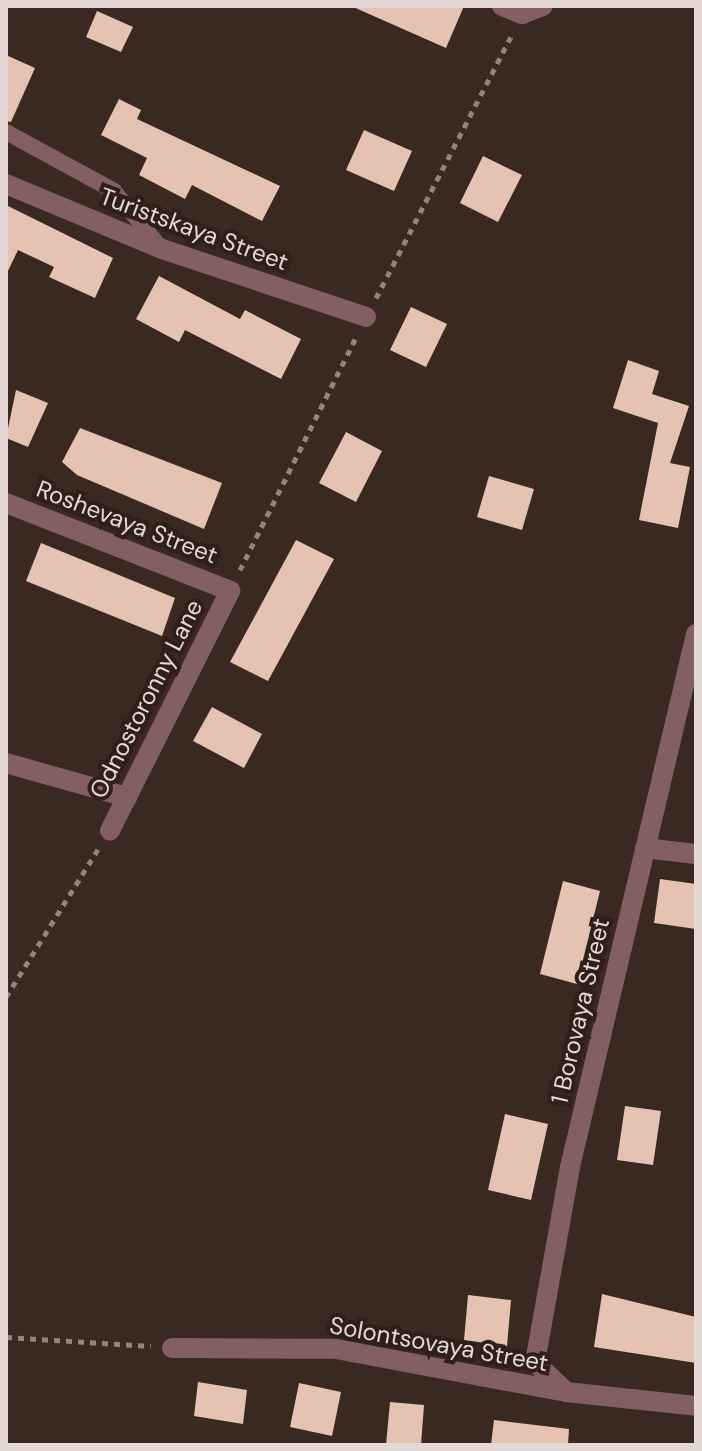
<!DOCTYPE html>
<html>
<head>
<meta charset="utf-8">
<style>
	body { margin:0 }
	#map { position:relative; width:702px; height:1451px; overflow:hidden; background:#392921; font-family:"DM Sans",sans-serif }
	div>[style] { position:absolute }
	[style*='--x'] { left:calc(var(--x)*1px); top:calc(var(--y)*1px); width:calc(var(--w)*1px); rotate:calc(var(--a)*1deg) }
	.building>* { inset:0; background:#e5c2b1 }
	.path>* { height:5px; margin-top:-2.5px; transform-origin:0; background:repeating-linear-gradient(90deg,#92857e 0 6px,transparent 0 12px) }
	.lane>* { height:16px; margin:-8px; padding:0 8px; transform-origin:8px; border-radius:8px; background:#835e62 }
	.street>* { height:20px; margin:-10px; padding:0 10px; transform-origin:10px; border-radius:10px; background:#835e62 }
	span { translate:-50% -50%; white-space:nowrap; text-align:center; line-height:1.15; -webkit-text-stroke:8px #2f1f18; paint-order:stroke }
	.street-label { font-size:24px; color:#e3d8d3 }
	.frame { position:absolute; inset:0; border:8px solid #e3d8d3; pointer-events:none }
</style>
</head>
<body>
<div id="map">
	<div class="building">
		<i style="clip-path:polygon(351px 6px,464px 6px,446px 48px)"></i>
		<i style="clip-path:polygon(97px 11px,133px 27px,121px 52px,86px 37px)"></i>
		<i style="clip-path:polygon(6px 55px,35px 68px,11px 122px,6px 121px)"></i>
		<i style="clip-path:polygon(119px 99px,141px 110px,137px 119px,280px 186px,262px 221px,192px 185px,185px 199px,139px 175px,147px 158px,101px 135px)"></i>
		<i style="clip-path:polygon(364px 130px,412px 151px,394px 191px,346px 170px)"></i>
		<i style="clip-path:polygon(483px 156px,522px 175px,498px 222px,460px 203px)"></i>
		<i style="clip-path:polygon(6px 205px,113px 258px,95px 298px,49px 277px,54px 267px,18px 250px,6px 275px)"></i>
		<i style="clip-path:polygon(159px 276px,240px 319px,245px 310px,301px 339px,281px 379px,185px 330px,179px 342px,136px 319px)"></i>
		<i style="clip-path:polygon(411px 307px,447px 324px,426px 367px,390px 350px)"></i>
		<i style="clip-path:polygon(628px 360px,659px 371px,652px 394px,689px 406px,670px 463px,690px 467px,678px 528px,639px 520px,658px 423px,613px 408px)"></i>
		<i style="clip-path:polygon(16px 390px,48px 403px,28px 447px,6px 438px)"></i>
		<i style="clip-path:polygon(80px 428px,222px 483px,204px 529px,77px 475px,62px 462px)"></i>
		<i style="clip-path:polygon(346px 432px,382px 451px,356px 502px,319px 483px)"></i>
		<i style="clip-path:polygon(489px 476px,534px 489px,522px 530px,477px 517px)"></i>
		<i style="clip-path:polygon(296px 540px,334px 559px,268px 681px,230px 662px)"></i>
		<i style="clip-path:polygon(41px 543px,175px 598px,162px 636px,26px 581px)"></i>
		<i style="clip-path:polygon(212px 707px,262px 734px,244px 768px,193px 741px)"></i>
		<i style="clip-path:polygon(660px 879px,696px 884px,696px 929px,654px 923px)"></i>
		<i style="clip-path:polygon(563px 881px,600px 891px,577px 984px,540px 974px)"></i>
		<i style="clip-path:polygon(625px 1106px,661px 1111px,653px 1165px,617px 1160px)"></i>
		<i style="clip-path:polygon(505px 1114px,548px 1124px,531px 1200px,488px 1190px)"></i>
		<i style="clip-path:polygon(602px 1294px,696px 1317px,696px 1363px,594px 1347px)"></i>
		<i style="clip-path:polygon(468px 1295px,511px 1300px,507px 1346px,464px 1340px)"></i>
		<i style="clip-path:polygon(198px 1382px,247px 1390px,243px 1424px,194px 1416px)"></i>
		<i style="clip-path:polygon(299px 1383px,341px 1392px,332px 1436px,290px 1427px)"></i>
		<i style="clip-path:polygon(390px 1402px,424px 1405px,421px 1445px,386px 1445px)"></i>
		<i style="clip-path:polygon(494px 1420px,569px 1429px,568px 1445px,491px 1445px)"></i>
	</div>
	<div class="path">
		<i style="--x:376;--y:298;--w:298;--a:-62.7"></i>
		<i style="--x:240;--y:570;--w:258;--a:-63.5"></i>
		<i style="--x:6;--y:997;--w:174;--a:-58.1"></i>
		<i style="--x:6;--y:1337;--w:145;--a:3.6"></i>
	</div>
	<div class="lane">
		<i style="--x:6;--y:132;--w:123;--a:28.6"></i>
		<i style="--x:114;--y:191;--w:74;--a:50.5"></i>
	</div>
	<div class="street">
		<i style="--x:502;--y:6;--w:22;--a:22"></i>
		<i style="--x:522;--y:14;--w:22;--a:-21"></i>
		<i style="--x:6;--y:184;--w:169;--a:22.6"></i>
		<i style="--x:162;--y:249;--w:215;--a:18.4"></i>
		<i style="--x:6;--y:503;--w:241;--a:21.4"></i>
		<i style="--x:230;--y:591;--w:268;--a:116.6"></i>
		<i style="--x:6;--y:763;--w:126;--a:15.7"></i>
		<i style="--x:645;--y:848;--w:51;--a:6.7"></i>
		<i style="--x:172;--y:1348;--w:164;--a:0.3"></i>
		<i style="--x:336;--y:1349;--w:234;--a:10.6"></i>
		<i style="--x:566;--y:1392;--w:131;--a:6.1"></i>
		<i style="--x:566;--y:1392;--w:43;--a:-135.9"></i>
		<i style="--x:535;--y:1362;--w:198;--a:-79.8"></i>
		<i style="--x:570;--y:1167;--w:548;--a:-76.7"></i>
	</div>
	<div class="street-label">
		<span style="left:194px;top:229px;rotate:20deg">Turistskaya Street</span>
		<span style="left:127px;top:522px;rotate:21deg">Roshevaya Street</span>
		<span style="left:146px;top:699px;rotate:-63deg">Odnostoronny Lane</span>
		<span style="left:580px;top:1011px;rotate:-77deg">1 Borovaya Street</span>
		<span style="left:439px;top:1344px;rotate:10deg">Solontsovaya Street</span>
	</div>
	<div class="frame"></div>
</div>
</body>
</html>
